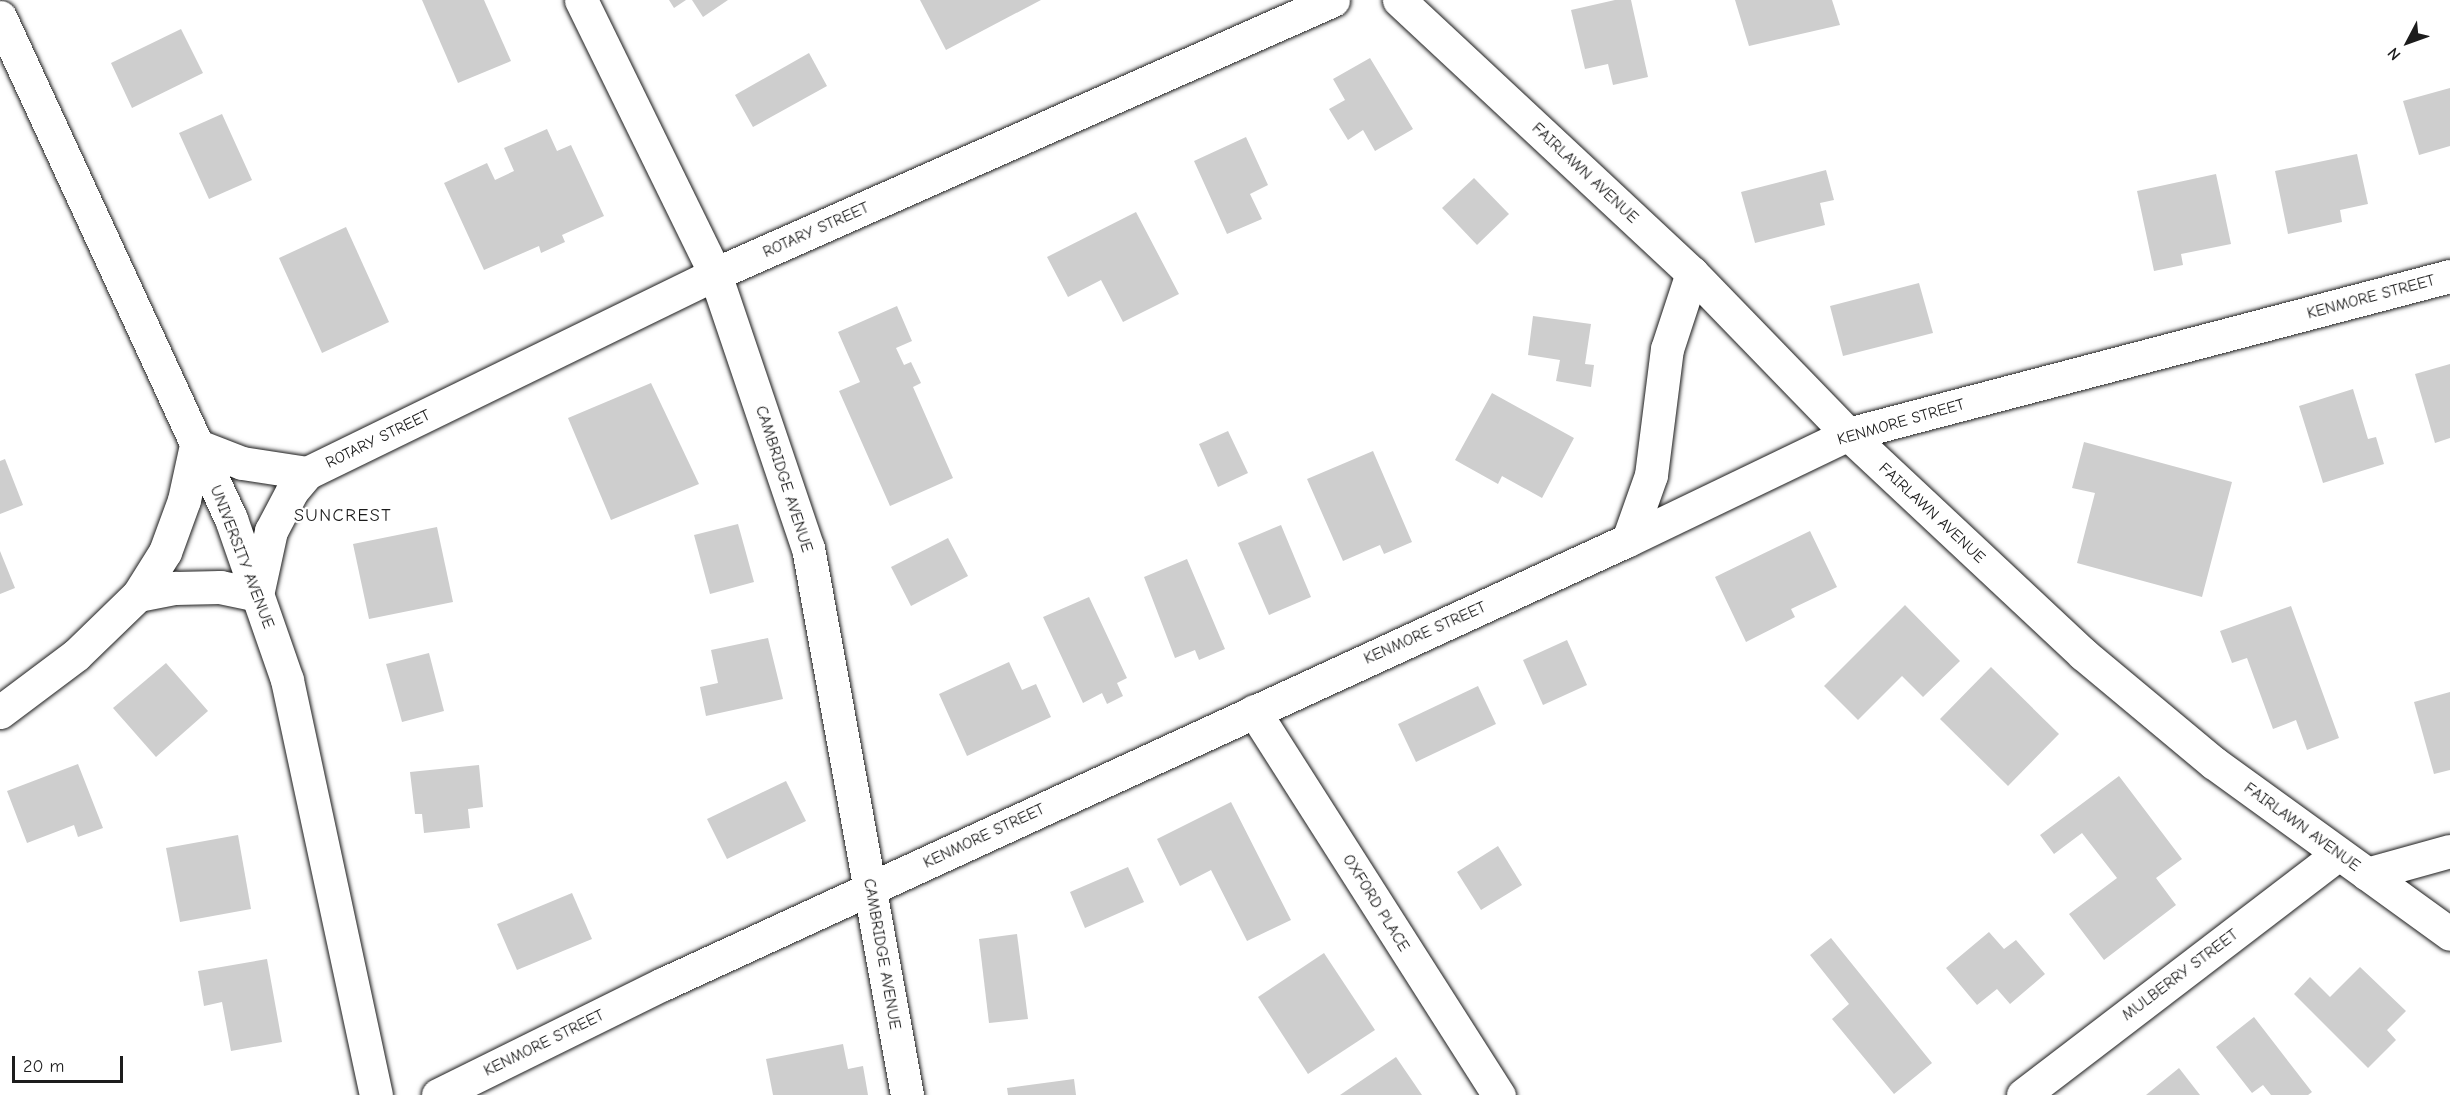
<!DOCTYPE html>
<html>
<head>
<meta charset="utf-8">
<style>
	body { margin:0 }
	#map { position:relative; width:2450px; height:1095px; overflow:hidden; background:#fff; font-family:"Comic Neue",sans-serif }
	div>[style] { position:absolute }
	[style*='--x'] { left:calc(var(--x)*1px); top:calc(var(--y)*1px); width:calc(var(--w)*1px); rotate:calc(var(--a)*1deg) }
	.building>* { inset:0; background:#cecece }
	.roads { filter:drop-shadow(0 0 2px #1c1c1c) drop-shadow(0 0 2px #1c1c1c) }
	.minor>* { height:33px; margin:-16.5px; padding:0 16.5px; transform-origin:16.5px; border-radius:16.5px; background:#fff }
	span { translate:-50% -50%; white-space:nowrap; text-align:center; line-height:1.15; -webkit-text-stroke:4.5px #fff; paint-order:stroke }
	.street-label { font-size:16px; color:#1c1c1c }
	.neighbourhood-label { font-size:18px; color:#1c1c1c; letter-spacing:1.5px }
	.north { position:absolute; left:2378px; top:12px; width:60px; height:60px; -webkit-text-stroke:4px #fff; paint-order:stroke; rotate:229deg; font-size:16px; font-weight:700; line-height:24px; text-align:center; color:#1c1c1c }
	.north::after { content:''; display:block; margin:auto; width:21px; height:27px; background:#1c1c1c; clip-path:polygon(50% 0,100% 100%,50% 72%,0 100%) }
	.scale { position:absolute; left:12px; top:1056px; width:111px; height:27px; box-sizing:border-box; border:3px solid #1c1c1c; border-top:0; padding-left:8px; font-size:18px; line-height:21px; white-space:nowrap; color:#1c1c1c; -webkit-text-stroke:4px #fff; paint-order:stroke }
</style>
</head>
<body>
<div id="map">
	<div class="building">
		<i style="clip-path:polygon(422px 0,484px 0,511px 61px,458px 83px)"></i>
		<i style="clip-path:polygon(669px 0,686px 0,674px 8px)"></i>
		<i style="clip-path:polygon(692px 0,728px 0,703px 17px)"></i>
		<i style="clip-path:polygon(920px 0,1041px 0,946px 50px)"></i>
		<i style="clip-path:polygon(1615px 0,1631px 0,1648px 77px,1613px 85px,1608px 64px,1585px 69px,1571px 10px)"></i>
		<i style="clip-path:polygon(1735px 0,1832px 0,1840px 25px,1749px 46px)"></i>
		<i style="clip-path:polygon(181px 29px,203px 73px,132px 108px,111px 63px)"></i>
		<i style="clip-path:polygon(809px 53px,827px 86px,753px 127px,735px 95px)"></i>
		<i style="clip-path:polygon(1370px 58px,1413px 129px,1375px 151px,1363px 130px,1348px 140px,1329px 109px,1345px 100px,1333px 79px)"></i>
		<i style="clip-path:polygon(2450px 88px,2450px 146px,2419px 155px,2403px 101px)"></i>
		<i style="clip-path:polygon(222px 114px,252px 180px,209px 199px,179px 133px)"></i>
		<i style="clip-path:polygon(547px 129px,557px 151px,571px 145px,604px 216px,562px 235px,565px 242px,541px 253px,539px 246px,484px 270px,444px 183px,487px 163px,495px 180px,514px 171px,504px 148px)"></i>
		<i style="clip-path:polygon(1246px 137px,1268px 185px,1250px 194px,1262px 219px,1227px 234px,1194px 161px)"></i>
		<i style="clip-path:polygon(2357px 154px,2368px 204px,2340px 210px,2342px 222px,2288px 234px,2275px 171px)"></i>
		<i style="clip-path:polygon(1826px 170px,1834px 200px,1820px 203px,1825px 225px,1755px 243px,1741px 192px)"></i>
		<i style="clip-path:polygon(2216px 174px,2231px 244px,2181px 254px,2183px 265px,2154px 271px,2137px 191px)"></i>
		<i style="clip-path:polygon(1474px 178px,1509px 214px,1477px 245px,1442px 208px)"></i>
		<i style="clip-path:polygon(1136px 212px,1179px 294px,1123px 322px,1101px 280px,1068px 297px,1047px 257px)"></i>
		<i style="clip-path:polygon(346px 227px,389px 322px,322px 353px,279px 258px)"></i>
		<i style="clip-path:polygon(1919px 283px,1933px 333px,1843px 356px,1830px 306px)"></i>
		<i style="clip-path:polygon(897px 306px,912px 341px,896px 348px,904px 365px,911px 362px,921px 383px,913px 387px,953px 478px,890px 506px,839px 391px,860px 382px,838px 332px)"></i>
		<i style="clip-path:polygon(1533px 316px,1591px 324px,1585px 364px,1594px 365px,1591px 387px,1556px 381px,1560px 360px,1528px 355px)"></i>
		<i style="clip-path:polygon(2450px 364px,2450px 438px,2435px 443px,2415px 374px)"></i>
		<i style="clip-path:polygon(651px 383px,699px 484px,611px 520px,568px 418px)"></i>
		<i style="clip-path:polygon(2353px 389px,2368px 439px,2376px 437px,2384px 464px,2323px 483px,2299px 406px)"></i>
		<i style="clip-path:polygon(1492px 393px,1574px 438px,1542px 498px,1502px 476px,1498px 484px,1455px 460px)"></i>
		<i style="clip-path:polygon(1228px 431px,1248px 473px,1218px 487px,1199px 444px)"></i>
		<i style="clip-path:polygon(2084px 442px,2232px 482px,2202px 597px,2077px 563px,2095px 493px,2072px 488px)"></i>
		<i style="clip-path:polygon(1373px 451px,1412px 542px,1384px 554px,1380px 545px,1343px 561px,1307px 479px)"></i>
		<i style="clip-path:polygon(5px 459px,23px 505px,0 514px,0 461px)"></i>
		<i style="clip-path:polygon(738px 524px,754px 582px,710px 594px,694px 535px)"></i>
		<i style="clip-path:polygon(1281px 525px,1311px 597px,1269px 615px,1238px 543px)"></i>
		<i style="clip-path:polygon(437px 527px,453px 602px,369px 619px,353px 544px)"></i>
		<i style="clip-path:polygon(1810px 531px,1837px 587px,1791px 609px,1795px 617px,1746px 642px,1715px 577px)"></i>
		<i style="clip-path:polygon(948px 538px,968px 576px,911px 606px,891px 567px)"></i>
		<i style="clip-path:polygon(0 551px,15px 588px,0 594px)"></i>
		<i style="clip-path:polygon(1187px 559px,1225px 649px,1199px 660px,1195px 650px,1175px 658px,1144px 577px)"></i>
		<i style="clip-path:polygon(1089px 597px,1127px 678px,1117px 683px,1123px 696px,1107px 704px,1102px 693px,1083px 703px,1043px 617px)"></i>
		<i style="clip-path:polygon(1905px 605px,1960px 661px,1923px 697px,1902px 676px,1858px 720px,1824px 686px)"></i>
		<i style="clip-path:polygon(2291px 606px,2339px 738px,2307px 750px,2296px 720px,2273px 729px,2247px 658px,2232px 663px,2220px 631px)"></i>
		<i style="clip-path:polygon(768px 638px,783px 699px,706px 716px,700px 687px,718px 683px,711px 650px)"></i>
		<i style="clip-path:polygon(1567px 640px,1587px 685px,1543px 705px,1523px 660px)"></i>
		<i style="clip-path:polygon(429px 653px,444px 711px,402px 722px,386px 664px)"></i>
		<i style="clip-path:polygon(1009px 662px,1022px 690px,1036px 684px,1051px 717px,967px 756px,939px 694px)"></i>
		<i style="clip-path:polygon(166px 663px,208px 711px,156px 757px,113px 708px)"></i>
		<i style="clip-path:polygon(1991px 667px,2059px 734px,2008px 786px,1940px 719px)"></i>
		<i style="clip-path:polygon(1478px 686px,1496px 724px,1416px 762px,1398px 724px)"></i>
		<i style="clip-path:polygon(2450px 692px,2450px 770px,2434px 774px,2414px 702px)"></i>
		<i style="clip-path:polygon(78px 764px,103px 828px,78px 837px,74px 825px,27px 843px,7px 791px)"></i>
		<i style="clip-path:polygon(479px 765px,483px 807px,468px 809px,470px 828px,424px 833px,422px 814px,415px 814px,410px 772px)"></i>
		<i style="clip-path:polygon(2119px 776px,2182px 859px,2156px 878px,2176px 905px,2104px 960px,2069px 914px,2117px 878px,2082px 833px,2054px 854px,2040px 835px)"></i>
		<i style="clip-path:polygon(786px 781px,806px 821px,727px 859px,707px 819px)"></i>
		<i style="clip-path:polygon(1231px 802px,1291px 920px,1247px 941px,1211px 870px,1180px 886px,1157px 839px)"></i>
		<i style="clip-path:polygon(238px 835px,251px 909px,180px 922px,166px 848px)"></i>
		<i style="clip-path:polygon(1498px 846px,1522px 885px,1481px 910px,1457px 872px)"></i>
		<i style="clip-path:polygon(1128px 867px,1144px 902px,1085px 928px,1070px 892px)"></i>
		<i style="clip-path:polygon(572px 893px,592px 939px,517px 970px,497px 924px)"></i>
		<i style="clip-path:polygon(1989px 932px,2004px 949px,2016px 940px,2045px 974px,2010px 1004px,1997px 989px,1977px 1005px,1946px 968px)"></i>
		<i style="clip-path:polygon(1017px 934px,1028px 1019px,989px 1023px,979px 939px)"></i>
		<i style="clip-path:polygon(1831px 938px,1932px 1063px,1894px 1094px,1832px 1019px,1849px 1004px,1810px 955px)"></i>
		<i style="clip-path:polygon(1324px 953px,1375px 1030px,1308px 1074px,1258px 997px)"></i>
		<i style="clip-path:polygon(267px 959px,282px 1042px,231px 1051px,222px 1002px,204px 1006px,198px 971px)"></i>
		<i style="clip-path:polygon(2360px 967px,2406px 1011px,2387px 1030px,2396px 1040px,2368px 1068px,2294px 994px,2310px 977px,2330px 997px)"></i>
		<i style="clip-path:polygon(2254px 1017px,2312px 1092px,2308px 1095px,2271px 1095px,2263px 1085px,2252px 1093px,2216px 1047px)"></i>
		<i style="clip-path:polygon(843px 1044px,848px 1069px,863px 1066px,868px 1095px,773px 1095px,766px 1059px)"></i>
		<i style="clip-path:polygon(1396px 1057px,1422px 1095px,1340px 1095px)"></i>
		<i style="clip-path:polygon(2179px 1068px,2200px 1095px,2146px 1095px)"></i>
		<i style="clip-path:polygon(1074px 1079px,1076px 1095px,1008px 1095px,1007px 1088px)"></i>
	</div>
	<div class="roads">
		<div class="minor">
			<i style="--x:581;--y:0;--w:305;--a:63.9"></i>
			<i style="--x:715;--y:274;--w:289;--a:71.3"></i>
			<i style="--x:808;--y:548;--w:556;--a:79.74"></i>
			<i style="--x:1399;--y:0;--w:400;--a:43"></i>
			<i style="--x:1692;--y:273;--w:224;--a:45.9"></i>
			<i style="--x:1848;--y:434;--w:322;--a:43.1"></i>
			<i style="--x:2083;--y:654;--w:170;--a:39.8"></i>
			<i style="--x:2214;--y:763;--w:291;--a:35.9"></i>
			<i style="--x:0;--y:17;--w:553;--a:65.29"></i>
			<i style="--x:231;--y:519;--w:170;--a:70.8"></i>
			<i style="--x:287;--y:680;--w:424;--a:77.9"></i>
			<i style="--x:1628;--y:540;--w:69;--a:-70.5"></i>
			<i style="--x:1651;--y:475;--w:127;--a:-82.8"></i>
			<i style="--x:1667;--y:349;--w:80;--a:-71.8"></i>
			<i style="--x:138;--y:595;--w:38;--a:-11"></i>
			<i style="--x:175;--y:588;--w:45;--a:-1.3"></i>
			<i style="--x:220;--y:587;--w:38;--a:12"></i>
			<i style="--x:257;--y:595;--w:66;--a:-77.7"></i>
			<i style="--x:271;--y:531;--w:45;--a:-62.3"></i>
			<i style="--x:292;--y:491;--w:23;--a:-50"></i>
			<i style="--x:307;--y:473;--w:454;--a:-26"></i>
			<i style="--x:715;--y:274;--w:676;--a:-23.91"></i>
			<i style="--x:1254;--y:711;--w:456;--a:57.5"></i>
			<i style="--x:0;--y:712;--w:95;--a:-36.9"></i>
			<i style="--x:76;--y:655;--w:86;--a:-44.1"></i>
			<i style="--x:138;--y:595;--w:51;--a:-57.9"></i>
			<i style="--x:165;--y:552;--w:55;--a:-69.9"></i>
			<i style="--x:184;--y:500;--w:56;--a:-77.7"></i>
			<i style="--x:196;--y:445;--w:49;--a:21.4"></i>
			<i style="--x:242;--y:463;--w:66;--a:8.7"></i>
			<i style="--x:2367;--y:874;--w:86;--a:-15.5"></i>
			<i style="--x:438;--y:1095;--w:251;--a:-26.3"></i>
			<i style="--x:663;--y:984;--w:1062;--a:-24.71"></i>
			<i style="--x:1628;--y:540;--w:244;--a:-25.7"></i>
			<i style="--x:1848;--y:434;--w:622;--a:-14.71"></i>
			<i style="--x:2023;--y:1095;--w:395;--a:-37.4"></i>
		</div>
	</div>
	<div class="street-label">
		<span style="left:1585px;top:173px;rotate:43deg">FAIRLAWN AVENUE</span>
		<span style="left:816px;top:230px;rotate:-24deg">ROTARY STREET</span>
		<span style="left:2371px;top:297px;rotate:-15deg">KENMORE STREET</span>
		<span style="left:1901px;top:422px;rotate:-16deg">KENMORE STREET</span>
		<span style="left:378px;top:439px;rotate:-26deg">ROTARY STREET</span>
		<span style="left:784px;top:479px;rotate:72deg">CAMBRIDGE AVENUE</span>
		<span style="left:1932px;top:513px;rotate:43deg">FAIRLAWN AVENUE</span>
		<span style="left:242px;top:557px;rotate:69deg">UNIVERSITY AVENUE</span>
		<span style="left:1425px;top:633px;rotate:-24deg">KENMORE STREET</span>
		<span style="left:2302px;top:827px;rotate:36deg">FAIRLAWN AVENUE</span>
		<span style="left:984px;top:836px;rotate:-25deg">KENMORE STREET</span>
		<span style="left:1376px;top:903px;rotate:58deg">OXFORD PLACE</span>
		<span style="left:882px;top:954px;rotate:80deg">CAMBRIDGE AVENUE</span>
		<span style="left:2180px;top:975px;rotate:-37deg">MULBERRY STREET</span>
		<span style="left:544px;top:1043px;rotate:-26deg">KENMORE STREET</span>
	</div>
	<div class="neighbourhood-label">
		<span style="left:343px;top:516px">SUNCREST</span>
	</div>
	<div class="north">N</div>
	<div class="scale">20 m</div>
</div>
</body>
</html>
